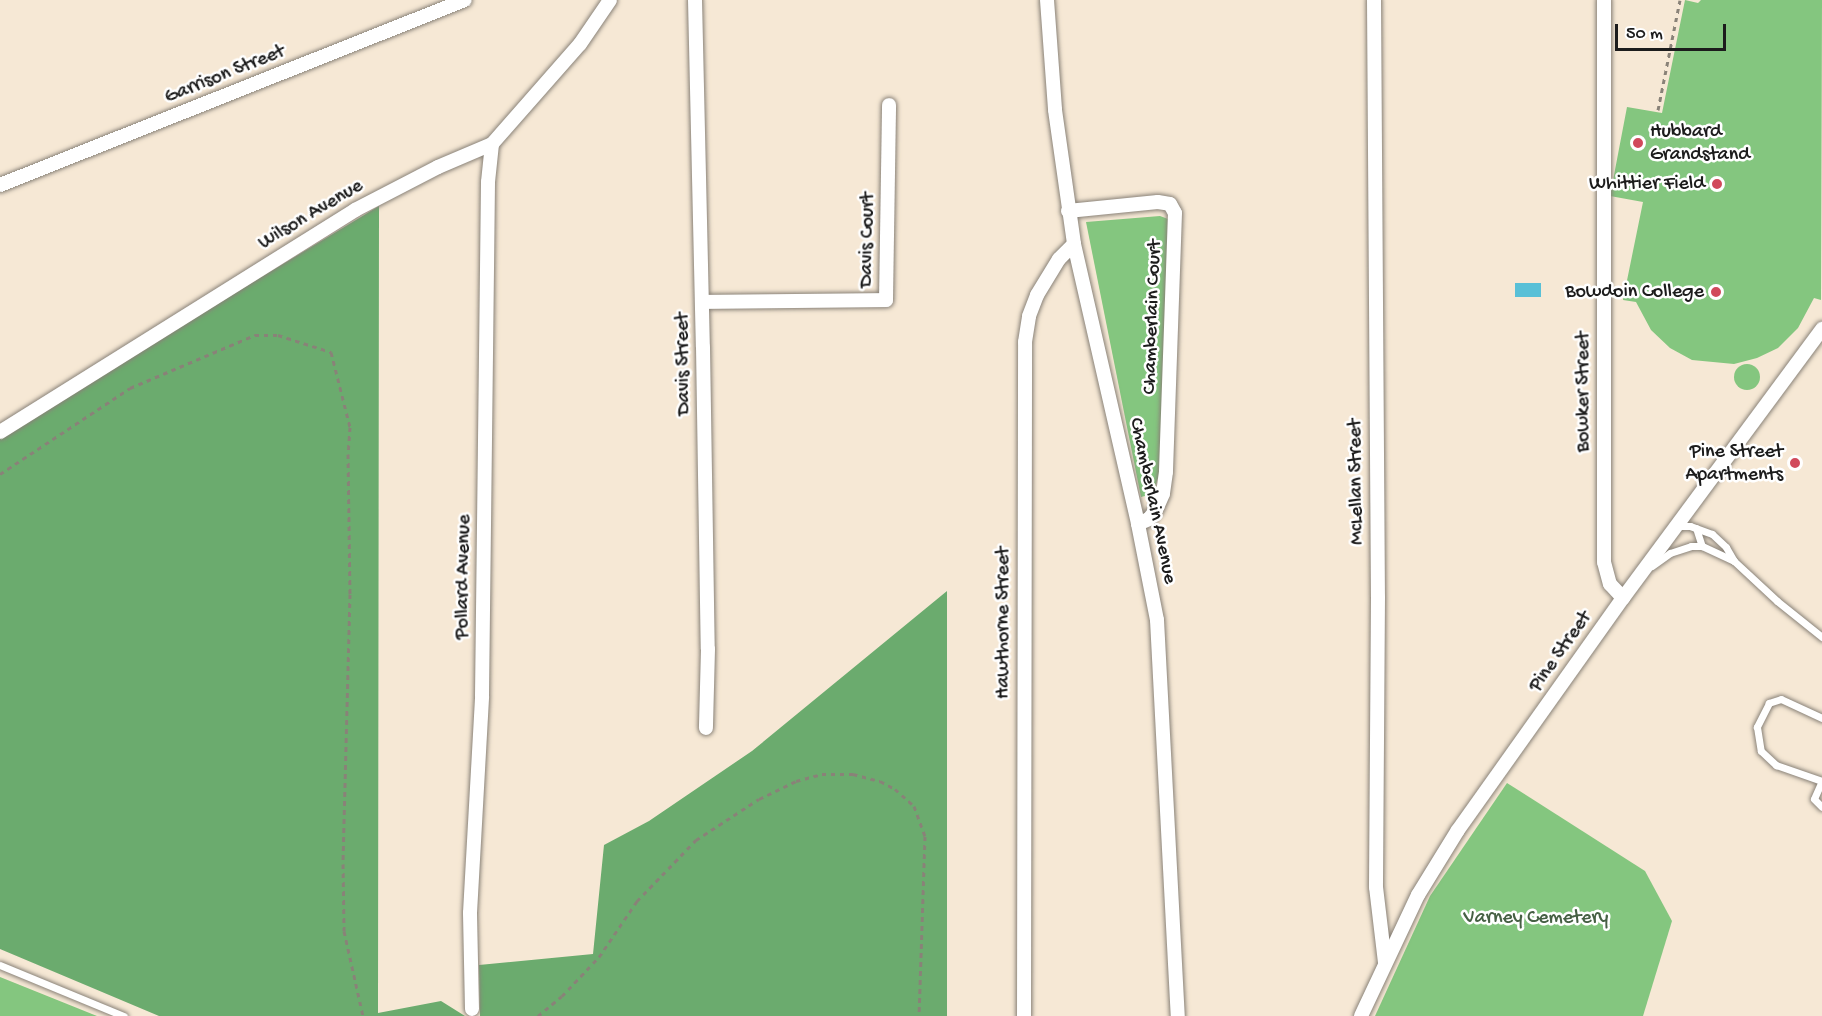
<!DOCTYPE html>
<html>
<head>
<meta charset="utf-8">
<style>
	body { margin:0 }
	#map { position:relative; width:1822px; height:1016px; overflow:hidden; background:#f6e8d5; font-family:"Gochi Hand",sans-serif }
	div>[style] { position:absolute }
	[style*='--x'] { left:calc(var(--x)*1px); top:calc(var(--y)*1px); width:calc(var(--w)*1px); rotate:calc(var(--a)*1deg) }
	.green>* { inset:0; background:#84c67f }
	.round { border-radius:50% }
	.forest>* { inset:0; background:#6bab6e }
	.water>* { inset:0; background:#59c0d7 }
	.path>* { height:3px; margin-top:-1.5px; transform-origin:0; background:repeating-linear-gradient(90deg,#898278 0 4.5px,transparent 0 9px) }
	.roads { filter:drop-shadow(0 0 2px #898278) drop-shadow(0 0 2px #898278) }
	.service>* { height:7px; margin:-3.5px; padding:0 3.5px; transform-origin:3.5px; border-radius:3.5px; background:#fff }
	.minor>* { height:14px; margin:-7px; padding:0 7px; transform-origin:7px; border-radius:7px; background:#fff }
	.dots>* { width:16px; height:16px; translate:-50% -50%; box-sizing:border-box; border:3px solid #fff; border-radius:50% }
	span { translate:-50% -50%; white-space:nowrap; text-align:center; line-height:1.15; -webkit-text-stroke:5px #fff; paint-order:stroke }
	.street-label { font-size:20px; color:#1c1c1c }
	.poi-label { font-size:20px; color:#1c1c1c }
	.left { translate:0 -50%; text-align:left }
	.right { translate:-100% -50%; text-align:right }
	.park-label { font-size:20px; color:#466044 }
	.scale { position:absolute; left:1615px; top:24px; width:111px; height:27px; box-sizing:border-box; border:3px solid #1c1c1c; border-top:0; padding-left:8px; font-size:18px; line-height:21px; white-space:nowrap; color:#1c1c1c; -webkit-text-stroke:4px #fff; paint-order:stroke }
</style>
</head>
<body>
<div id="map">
	<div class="green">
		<i style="clip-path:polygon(1685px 0,1698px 3px,1701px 0,1822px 0,1821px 300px,1814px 298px,1798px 328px,1778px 348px,1757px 358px,1734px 364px,1692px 360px,1670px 348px,1651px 330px,1636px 302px,1623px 300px,1643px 202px,1610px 196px,1627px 107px,1662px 113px)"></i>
		<i style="clip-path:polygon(1160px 216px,1168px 219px,1161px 468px,1153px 494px,1141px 497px,1086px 222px)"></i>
		<i class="round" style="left:1734px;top:364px;width:26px;height:26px"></i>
		<i style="clip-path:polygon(1507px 783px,1645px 871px,1672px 921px,1643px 1016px,1375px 1016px,1430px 896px)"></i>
		<i style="clip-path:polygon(0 977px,97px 1016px,0 1016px)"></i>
	</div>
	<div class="forest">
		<i style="clip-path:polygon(379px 206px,378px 1013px,441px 1001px,465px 1016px,159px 1016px,0 949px,0 435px)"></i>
		<i style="clip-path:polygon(947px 591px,947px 1016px,480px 1016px,479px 965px,593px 954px,604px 845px,649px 821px,752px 751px)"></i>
	</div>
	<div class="water">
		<i style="clip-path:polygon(1515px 283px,1541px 283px,1541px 297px,1515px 297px)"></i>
	</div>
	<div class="path">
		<i style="--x:1658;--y:110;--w:112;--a:-78.7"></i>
		<i style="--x:0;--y:474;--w:156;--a:-33.5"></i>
		<i style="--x:130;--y:388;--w:136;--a:-23"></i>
		<i style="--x:255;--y:335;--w:23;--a:0"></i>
		<i style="--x:278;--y:335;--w:56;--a:17.8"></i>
		<i style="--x:331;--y:352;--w:77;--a:75.8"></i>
		<i style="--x:350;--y:427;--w:27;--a:94"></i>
		<i style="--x:348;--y:454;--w:140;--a:89.2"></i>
		<i style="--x:350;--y:594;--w:270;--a:91.5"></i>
		<i style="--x:343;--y:864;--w:67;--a:89.1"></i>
		<i style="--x:344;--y:931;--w:87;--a:77.4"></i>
		<i style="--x:538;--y:1016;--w:31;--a:-40"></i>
		<i style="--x:562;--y:996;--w:54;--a:-46.5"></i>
		<i style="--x:599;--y:957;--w:68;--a:-55.8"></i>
		<i style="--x:637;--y:901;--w:85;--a:-46"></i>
		<i style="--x:696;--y:840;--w:75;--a:-33.1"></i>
		<i style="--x:759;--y:799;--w:41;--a:-25.9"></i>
		<i style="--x:796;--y:781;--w:27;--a:-15"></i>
		<i style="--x:822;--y:774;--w:31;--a:0"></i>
		<i style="--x:853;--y:774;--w:28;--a:15"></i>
		<i style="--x:880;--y:781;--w:17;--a:28"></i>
		<i style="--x:895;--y:789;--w:25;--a:42"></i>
		<i style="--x:914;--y:806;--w:32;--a:70"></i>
		<i style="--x:925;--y:836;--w:180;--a:91.9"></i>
	</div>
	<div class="roads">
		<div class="service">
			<i style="--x:1696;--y:528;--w:19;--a:72"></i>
			<i style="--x:1734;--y:561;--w:59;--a:42.9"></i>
			<i style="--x:1777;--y:601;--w:58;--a:38.7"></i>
			<i style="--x:1652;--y:566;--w:22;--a:-36"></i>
			<i style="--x:1670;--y:553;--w:22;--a:-18"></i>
			<i style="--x:1691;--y:546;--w:11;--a:0"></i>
			<i style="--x:1702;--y:546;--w:35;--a:25"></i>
			<i style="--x:1734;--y:561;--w:16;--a:-120"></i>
			<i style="--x:1726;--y:547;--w:19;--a:-137"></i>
			<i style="--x:1712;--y:534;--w:23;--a:-160"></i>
			<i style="--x:1690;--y:526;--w:13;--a:180"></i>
			<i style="--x:1822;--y:718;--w:45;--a:-155.1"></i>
			<i style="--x:1781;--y:699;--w:13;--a:162"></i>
			<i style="--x:1769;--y:703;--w:27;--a:117"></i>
			<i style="--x:1757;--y:727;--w:24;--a:81"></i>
			<i style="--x:1761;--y:751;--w:21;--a:43"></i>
			<i style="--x:1776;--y:765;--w:49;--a:19.2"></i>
			<i style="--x:1821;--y:783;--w:17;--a:114"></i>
			<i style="--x:1814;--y:799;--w:11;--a:45"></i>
			<i style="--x:0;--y:965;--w:134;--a:22.4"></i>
		</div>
		<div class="minor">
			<i style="--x:695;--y:0;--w:347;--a:88.7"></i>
			<i style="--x:703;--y:347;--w:302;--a:89.1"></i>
			<i style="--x:708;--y:649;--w:79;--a:91.5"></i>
			<i style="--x:1047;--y:0;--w:110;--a:85.8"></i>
			<i style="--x:1055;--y:110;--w:135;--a:81.9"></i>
			<i style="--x:1074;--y:244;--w:287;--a:77.1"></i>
			<i style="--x:1138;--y:524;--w:98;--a:78.8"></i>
			<i style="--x:1157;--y:620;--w:397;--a:87"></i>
			<i style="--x:1374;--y:0;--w:597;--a:89.62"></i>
			<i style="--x:1378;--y:597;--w:290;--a:90.4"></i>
			<i style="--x:1376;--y:887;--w:77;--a:83.2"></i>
			<i style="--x:1604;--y:0;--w:562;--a:90"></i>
			<i style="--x:1604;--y:562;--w:23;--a:75"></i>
			<i style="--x:1610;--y:584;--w:19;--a:47"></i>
			<i style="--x:0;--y:185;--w:500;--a:-21.7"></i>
			<i style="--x:1068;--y:211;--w:90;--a:-5.7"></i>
			<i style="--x:1158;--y:202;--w:12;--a:9"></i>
			<i style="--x:1170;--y:204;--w:10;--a:61"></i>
			<i style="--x:1175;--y:213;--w:259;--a:92"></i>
			<i style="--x:1166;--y:472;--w:22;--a:98"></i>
			<i style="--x:1163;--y:494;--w:17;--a:114"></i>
			<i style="--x:1156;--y:510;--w:11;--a:128"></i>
			<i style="--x:1149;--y:519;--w:12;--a:156"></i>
			<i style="--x:703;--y:302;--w:183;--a:-0.6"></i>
			<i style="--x:886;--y:300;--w:195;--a:-89.1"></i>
			<i style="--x:0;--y:432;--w:419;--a:-32"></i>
			<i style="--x:355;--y:210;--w:93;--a:-27.4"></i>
			<i style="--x:438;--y:167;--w:59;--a:-23.1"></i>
			<i style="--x:492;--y:144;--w:133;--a:-48.7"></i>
			<i style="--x:580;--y:44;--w:53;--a:-55.7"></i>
			<i style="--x:472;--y:1009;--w:96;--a:-91.2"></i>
			<i style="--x:470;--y:913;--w:217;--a:-86.8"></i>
			<i style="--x:482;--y:696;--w:514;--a:-89.33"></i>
			<i style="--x:488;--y:182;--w:38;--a:-84"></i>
			<i style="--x:1024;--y:1016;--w:674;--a:-89.91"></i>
			<i style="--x:1025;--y:342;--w:26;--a:-81"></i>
			<i style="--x:1029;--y:316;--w:22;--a:-69"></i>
			<i style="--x:1037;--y:295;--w:42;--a:-58.6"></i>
			<i style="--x:1059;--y:259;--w:21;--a:-45"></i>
			<i style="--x:1361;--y:1016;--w:134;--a:-64.8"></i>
			<i style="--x:1418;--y:895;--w:76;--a:-58.4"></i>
			<i style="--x:1458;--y:830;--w:285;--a:-54.6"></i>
			<i style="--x:1623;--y:598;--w:335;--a:-53.5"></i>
		</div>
	</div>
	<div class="dots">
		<i style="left:1638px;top:143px;background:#d1495b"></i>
		<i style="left:1717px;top:184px;background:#d1495b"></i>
		<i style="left:1716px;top:292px;background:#d1495b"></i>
		<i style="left:1795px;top:463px;background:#d1495b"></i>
	</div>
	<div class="street-label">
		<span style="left:225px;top:75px;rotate:-22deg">Garrison Street</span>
		<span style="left:311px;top:215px;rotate:-31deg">Wilson Avenue</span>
		<span style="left:868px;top:240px;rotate:-89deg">Davis Court</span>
		<span style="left:1153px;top:317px;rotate:-88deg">Chamberlain Court</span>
		<span style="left:684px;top:364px;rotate:-91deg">Davis Street</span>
		<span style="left:1584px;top:392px;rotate:-90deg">Bowker Street</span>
		<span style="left:1357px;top:482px;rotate:-91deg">McLellan Street</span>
		<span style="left:1152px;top:501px;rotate:78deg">Chamberlain Avenue</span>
		<span style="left:464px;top:577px;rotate:-89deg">Pollard Avenue</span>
		<span style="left:1004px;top:623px;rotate:-90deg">Hawthorne Street</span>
		<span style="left:1561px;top:652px;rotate:-55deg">Pine Street</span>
	</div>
	<div class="poi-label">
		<span class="left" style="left:1650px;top:144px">Hubbard<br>Grandstand</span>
		<span class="right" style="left:1705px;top:184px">Whittier Field</span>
		<span class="right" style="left:1704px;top:292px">Bowdoin College</span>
		<span class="right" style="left:1783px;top:464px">Pine Street<br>Apartments</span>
	</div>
	<div class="park-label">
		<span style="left:1536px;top:918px">Varney Cemetery</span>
	</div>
	<div class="scale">50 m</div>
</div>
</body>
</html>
